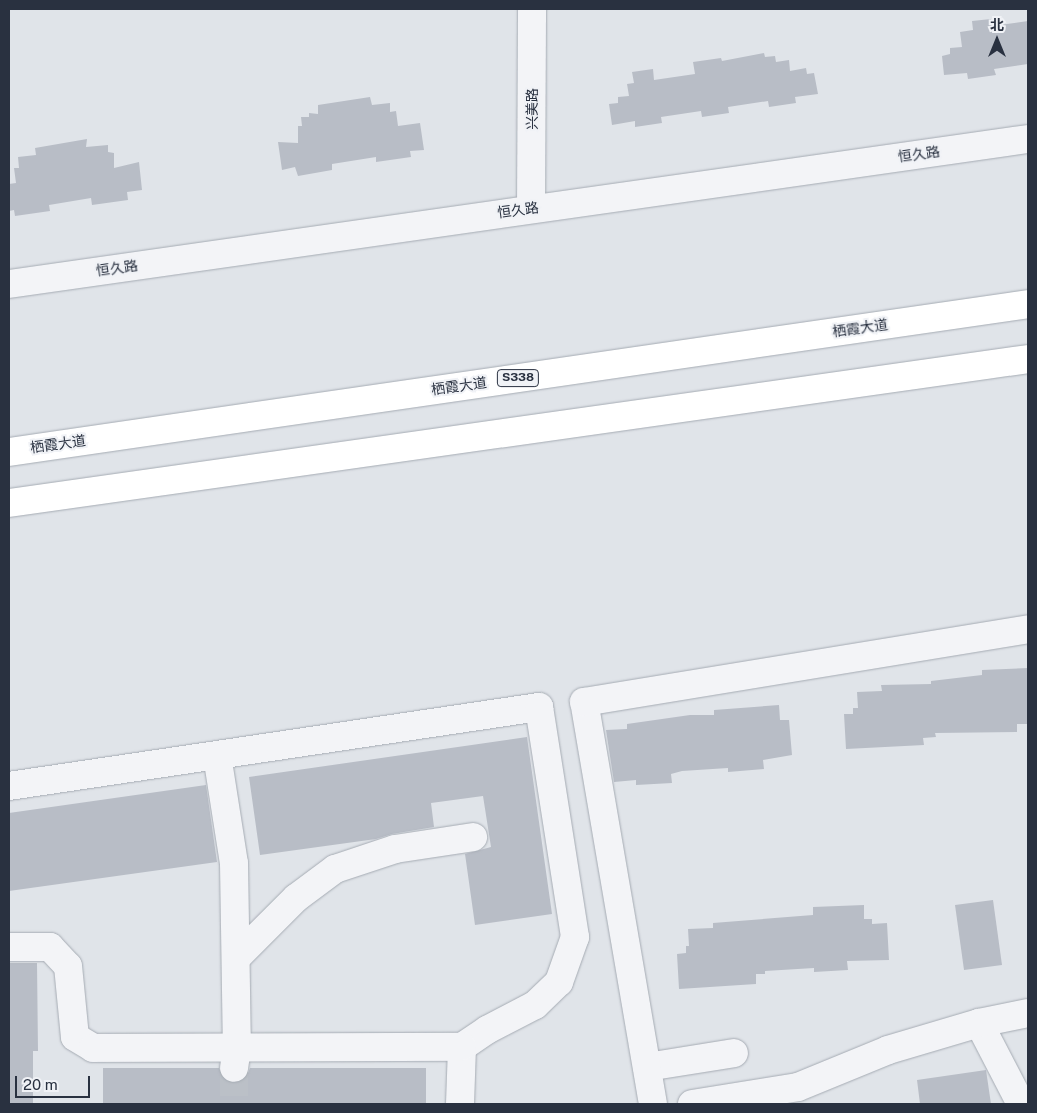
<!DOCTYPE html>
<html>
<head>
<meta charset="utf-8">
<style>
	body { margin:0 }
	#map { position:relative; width:1037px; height:1113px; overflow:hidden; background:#e0e4e9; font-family:"Public Sans","Noto Sans SC",sans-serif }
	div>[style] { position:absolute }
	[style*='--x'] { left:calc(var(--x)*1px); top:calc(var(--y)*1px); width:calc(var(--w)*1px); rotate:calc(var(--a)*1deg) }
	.building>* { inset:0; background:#b8bdc6 }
	.minor-tunnel>* { height:28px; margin-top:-14px; transform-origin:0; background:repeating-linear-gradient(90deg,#bbc0c7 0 28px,transparent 0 42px) }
	.roads { filter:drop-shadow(0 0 1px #a5abb3) drop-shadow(0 0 1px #a5abb3) }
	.minor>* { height:28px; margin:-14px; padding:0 14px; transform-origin:14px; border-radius:14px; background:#f3f4f7 }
	.major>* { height:28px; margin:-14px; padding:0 14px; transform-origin:14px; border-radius:14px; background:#fff }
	span { translate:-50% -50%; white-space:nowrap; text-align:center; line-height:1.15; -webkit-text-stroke:4px #f0f2f6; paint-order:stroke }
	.shield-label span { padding:1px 4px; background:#f0f2f6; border:1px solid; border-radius:4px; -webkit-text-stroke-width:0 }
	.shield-label { font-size:12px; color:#293140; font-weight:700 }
	.street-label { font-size:14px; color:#293140 }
	.frame { position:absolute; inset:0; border:10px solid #293140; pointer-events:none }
	.north { position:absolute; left:972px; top:15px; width:50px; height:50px; -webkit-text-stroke:4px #f0f2f6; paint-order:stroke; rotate:0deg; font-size:14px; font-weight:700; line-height:20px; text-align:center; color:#293140 }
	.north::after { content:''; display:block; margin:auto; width:18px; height:22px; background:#293140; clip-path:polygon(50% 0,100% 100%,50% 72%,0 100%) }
	.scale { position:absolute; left:15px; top:1076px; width:75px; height:22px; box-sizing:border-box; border:2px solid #293140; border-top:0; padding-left:6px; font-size:15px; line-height:18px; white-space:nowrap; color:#293140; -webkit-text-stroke:4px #f0f2f6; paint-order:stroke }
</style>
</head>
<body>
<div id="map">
	<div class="building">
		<i style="clip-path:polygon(991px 19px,992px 26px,1028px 21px,1028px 64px,994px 69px,996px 75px,968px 79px,967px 73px,944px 75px,942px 56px,950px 54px,950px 48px,962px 47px,960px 32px,973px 30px,972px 21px)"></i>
		<i style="clip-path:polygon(764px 53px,765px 57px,775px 56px,776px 62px,789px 60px,790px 71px,806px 68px,807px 74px,814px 73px,818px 94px,795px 97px,796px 103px,769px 107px,768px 101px,728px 107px,729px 113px,702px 117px,701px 111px,661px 117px,662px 123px,635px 127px,635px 121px,612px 125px,609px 104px,618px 103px,618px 97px,629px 96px,627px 84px,634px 83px,632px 72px,653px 69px,654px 80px,695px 74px,693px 62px,721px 58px,722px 61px)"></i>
		<i style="clip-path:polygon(370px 97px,372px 105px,390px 103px,390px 112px,396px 111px,398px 126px,420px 123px,424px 150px,410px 151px,411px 157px,376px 162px,376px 157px,332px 164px,332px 170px,298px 176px,295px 167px,282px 170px,278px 142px,298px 143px,298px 126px,302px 126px,301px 117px,309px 117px,309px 113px,318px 114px,318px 105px)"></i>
		<i style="clip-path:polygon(87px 139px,86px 147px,108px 145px,108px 152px,114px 153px,114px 168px,139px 162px,142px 190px,127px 192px,128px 200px,92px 205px,91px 198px,49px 205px,50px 211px,15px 216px,14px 210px,9px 211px,9px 184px,16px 183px,14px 168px,19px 168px,18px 157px,36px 155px,35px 148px)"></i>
		<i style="clip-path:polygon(1028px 668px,1027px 724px,1017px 724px,1017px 732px,935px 733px,936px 737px,923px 738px,924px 745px,846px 749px,844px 714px,853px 714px,853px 708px,858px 708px,857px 692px,882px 691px,881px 685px,931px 684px,931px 681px,982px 675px,982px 670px)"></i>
		<i style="clip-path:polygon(779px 705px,780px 720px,789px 720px,792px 755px,763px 760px,764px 769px,728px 772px,728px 768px,682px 771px,671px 774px,672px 783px,636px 785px,636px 780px,614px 782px,606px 730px,627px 729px,627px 724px,690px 715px,714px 715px,714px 710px)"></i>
		<i style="clip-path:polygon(527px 737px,552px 914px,475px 925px,465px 854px,491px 847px,483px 796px,431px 803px,434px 827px,392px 834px,376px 839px,260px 855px,249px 777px)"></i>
		<i style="clip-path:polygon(206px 785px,217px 862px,9px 891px,9px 813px)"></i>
		<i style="clip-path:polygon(993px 900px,1002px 965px,964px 970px,955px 905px)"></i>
		<i style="clip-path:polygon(864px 905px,864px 919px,872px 919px,872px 924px,887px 923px,889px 960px,847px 961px,848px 970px,814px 972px,814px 968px,765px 971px,765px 974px,756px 974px,756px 984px,679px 989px,677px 954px,686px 953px,686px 946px,689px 946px,688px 929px,713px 928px,713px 923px,813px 915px,813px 907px)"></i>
		<i style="clip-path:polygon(9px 963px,37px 963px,38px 1051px,33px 1051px,33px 1104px,9px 1104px)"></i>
		<i style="clip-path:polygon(103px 1068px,219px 1068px,224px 1080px,232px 1083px,239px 1083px,246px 1078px,250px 1068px,426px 1068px,426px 1104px,103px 1104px)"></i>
		<i style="clip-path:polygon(986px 1070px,991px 1104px,920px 1104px,917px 1080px)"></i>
	</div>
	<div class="minor-tunnel">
		<i style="--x:234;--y:1068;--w:36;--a:90"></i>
	</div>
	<div class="roads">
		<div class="minor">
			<i style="--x:531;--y:208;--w:199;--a:-89.7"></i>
			<i style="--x:9;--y:284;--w:1029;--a:-8.1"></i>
			<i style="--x:217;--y:755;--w:109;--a:81.1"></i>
			<i style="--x:234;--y:863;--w:184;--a:89.1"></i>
			<i style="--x:237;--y:1047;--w:21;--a:98"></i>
			<i style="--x:9;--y:786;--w:536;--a:-8.48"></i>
			<i style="--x:539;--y:707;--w:233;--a:81.1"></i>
			<i style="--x:575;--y:937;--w:48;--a:109.6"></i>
			<i style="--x:559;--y:982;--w:33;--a:136"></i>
			<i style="--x:535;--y:1005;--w:54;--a:152.5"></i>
			<i style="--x:487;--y:1030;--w:30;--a:146"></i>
			<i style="--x:462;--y:1047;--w:57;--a:92"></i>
			<i style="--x:9;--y:947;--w:41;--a:0"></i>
			<i style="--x:50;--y:947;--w:26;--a:47"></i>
			<i style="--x:68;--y:966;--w:71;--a:84.4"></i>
			<i style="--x:75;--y:1037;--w:21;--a:31"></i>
			<i style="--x:93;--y:1048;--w:369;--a:-0.2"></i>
			<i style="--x:236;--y:958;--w:85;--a:-45"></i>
			<i style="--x:296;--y:898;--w:49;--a:-36.6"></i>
			<i style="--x:335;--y:869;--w:63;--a:-18.4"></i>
			<i style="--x:395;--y:849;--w:79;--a:-8.7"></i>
			<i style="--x:979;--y:1023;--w:91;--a:62.6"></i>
			<i style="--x:647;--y:1067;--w:88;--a:-9.1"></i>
			<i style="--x:653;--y:1104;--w:408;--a:-99.7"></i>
			<i style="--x:584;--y:702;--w:450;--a:-9.3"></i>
			<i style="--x:692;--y:1104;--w:107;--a:-9.1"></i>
			<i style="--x:798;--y:1087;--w:97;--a:-22.3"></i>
			<i style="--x:888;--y:1050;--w:95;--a:-16.5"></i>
			<i style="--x:979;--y:1023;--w:50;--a:-11.5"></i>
		</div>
		<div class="major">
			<i style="--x:9;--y:452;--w:1030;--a:-8.26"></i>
			<i style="--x:9;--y:503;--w:1029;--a:-8.04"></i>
		</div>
	</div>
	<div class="shield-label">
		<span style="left:518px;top:378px">S338</span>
	</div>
	<div class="street-label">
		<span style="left:532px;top:109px;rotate:-90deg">兴美路</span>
		<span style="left:919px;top:154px;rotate:-8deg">恒久路</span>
		<span style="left:518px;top:210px;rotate:-8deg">恒久路</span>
		<span style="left:117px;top:268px;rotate:-8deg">恒久路</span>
		<span style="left:860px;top:328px;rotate:-8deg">栖霞大道</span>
		<span style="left:459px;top:386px;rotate:-8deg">栖霞大道</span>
		<span style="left:58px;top:444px;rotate:-8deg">栖霞大道</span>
	</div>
	<div class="frame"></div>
	<div class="north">北</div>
	<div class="scale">20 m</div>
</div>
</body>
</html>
